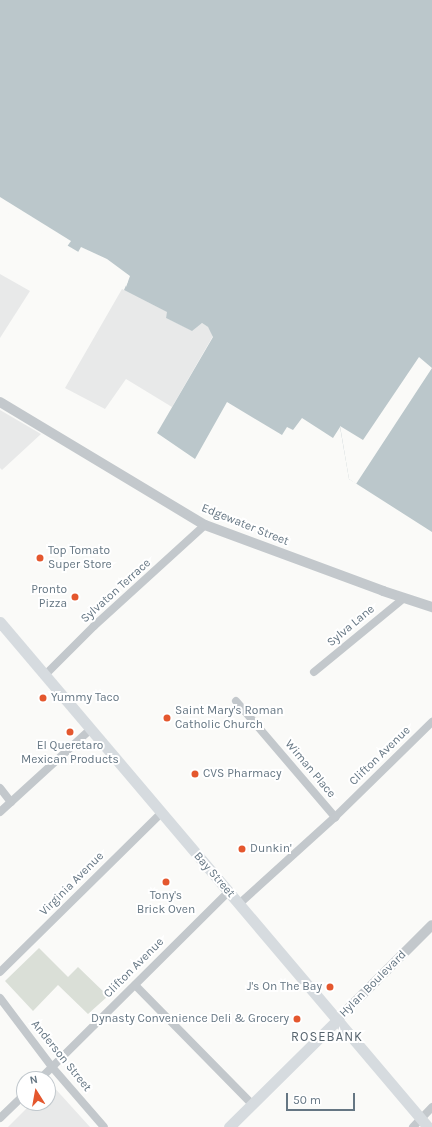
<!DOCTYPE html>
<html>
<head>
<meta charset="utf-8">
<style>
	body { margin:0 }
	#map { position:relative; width:432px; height:1127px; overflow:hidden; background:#fafaf8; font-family:Karla,sans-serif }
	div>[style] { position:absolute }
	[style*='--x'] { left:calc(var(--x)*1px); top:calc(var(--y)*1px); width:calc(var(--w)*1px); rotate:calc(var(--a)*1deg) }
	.built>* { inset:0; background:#e8e9e9 }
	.green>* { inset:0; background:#dadfd7 }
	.water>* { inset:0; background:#bbc7cb }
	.pier>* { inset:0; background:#fafaf8 }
	.minor>* { height:8px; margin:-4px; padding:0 4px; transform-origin:4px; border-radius:4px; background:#c3c8cc }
	.tertiary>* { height:10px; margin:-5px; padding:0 5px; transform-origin:5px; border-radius:5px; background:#c3c8cc }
	.secondary>* { height:11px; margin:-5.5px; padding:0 5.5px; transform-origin:5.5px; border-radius:5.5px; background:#d6dbdf }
	.dots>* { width:11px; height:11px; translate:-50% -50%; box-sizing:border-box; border:2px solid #fff; border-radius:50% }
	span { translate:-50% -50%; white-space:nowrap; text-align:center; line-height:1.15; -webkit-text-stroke:4px #fff; paint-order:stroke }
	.street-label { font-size:12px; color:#657683 }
	.poi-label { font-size:12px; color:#657683 }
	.left { translate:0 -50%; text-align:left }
	.right { translate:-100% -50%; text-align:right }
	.neighbourhood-label { font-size:13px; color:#57646e; letter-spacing:1px }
	.north { position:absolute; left:16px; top:1071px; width:40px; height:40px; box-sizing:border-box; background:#fff; border:1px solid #c1c8cd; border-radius:50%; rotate:349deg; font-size:11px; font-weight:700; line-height:16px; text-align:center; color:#657683 }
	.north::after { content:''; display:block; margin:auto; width:14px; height:18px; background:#e4572e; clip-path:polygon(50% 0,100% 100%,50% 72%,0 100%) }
	.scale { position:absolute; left:286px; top:1093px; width:69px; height:18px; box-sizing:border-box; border:2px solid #657683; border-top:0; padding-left:5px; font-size:12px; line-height:14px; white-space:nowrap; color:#657683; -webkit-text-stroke:3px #fff; paint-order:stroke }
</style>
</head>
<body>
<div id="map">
	<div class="built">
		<i style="clip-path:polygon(0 274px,30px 291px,0 338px)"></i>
		<i style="clip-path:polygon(122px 289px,168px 312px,166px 318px,191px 330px,202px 323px,208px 327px,213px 336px,172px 407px,126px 379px,105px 409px,65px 388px)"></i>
		<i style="clip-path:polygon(0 410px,41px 434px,2px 470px,0 468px)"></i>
		<i style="clip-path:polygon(51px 1084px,90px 1127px,8px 1127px,32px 1103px,48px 1103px,48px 1087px)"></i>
	</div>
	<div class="green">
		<i style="clip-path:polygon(39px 948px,68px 977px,78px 967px,108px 996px,88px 1014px,58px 985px,33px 1011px,5px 981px)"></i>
	</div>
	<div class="water">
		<i style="clip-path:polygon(0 0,432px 0,432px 532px,349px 479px,340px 427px,333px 438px,302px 418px,293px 430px,287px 427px,282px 435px,227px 402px,195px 459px,157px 433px,213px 337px,208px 327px,202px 323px,192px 331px,166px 318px,167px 312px,124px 290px,128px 281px,0 206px)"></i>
	</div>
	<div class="pier">
		<i style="clip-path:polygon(0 197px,71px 241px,66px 248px,0 208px)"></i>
		<i style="clip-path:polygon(81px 247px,107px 259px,130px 276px,126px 287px,126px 282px,77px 254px)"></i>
		<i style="clip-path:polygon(419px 357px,432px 368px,356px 484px,349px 479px,340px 426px,363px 440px)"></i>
	</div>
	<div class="minor">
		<i style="--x:314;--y:672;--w:117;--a:-39.4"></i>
		<i style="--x:45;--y:675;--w:69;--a:-45"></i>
		<i style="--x:94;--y:626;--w:150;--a:-42.3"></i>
		<i style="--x:236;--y:701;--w:153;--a:49.5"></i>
		<i style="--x:0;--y:788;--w:18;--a:52"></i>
		<i style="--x:0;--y:812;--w:123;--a:-42.4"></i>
		<i style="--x:239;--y:904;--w:130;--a:-42.2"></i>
		<i style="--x:335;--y:817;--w:136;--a:-44.4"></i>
		<i style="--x:0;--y:972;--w:226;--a:-44.6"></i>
		<i style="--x:135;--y:985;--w:167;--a:45.5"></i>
		<i style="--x:0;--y:998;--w:86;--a:53"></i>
		<i style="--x:52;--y:1067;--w:79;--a:49.1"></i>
		<i style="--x:40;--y:1079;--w:265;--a:-44.8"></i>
		<i style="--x:0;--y:1118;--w:33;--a:-44"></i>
		<i style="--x:413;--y:1127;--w:28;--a:-46"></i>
	</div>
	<div class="tertiary">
		<i style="--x:0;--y:402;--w:239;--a:31"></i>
		<i style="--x:205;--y:525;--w:190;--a:20.3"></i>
		<i style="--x:383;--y:591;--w:52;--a:18.1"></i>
		<i style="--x:337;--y:1020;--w:134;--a:-45"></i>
	</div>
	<div class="secondary">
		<i style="--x:0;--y:622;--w:662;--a:49.72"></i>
		<i style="--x:229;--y:1127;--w:152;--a:-44.7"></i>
	</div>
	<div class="dots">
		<i style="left:40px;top:558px;background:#e4572e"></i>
		<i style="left:75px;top:597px;background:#e4572e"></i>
		<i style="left:43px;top:698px;background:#e4572e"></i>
		<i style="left:167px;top:718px;background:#e4572e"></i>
		<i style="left:70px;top:732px;background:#e4572e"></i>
		<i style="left:195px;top:774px;background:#e4572e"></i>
		<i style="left:242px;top:849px;background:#e4572e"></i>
		<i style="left:166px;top:882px;background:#e4572e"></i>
		<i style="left:330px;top:987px;background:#e4572e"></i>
		<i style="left:297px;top:1019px;background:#e4572e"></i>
	</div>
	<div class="street-label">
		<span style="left:245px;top:525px;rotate:22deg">Edgewater Street</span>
		<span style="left:116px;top:591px;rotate:-42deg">Sylvaton Terrace</span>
		<span style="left:351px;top:626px;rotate:-40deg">Sylva Lane</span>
		<span style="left:380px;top:756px;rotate:-44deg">Clifton Avenue</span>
		<span style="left:310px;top:769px;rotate:50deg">Wiman Place</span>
		<span style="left:214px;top:875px;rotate:49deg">Bay Street</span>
		<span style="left:72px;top:884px;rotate:-45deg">Virginia Avenue</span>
		<span style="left:134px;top:968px;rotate:-45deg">Clifton Avenue</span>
		<span style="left:373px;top:984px;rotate:-45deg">Hylan Boulevard</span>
		<span style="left:61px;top:1056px;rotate:51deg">Anderson Street</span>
	</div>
	<div class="poi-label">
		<span class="left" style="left:48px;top:558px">Top Tomato<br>Super Store</span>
		<span class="right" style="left:67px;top:597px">Pronto<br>Pizza</span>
		<span class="left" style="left:51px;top:698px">Yummy Taco</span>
		<span class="left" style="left:175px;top:718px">Saint Mary's Roman<br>Catholic Church</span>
		<span style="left:70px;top:753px">El Queretaro<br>Mexican Products</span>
		<span class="left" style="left:203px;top:774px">CVS Pharmacy</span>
		<span class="left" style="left:250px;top:849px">Dunkin'</span>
		<span style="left:166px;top:903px">Tony's<br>Brick Oven</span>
		<span class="right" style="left:322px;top:987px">J's On The Bay</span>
		<span class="right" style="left:289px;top:1019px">Dynasty Convenience Deli &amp; Grocery</span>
	</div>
	<div class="neighbourhood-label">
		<span style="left:327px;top:1037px">ROSEBANK</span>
	</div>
	<div class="north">N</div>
	<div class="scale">50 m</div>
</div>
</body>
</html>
